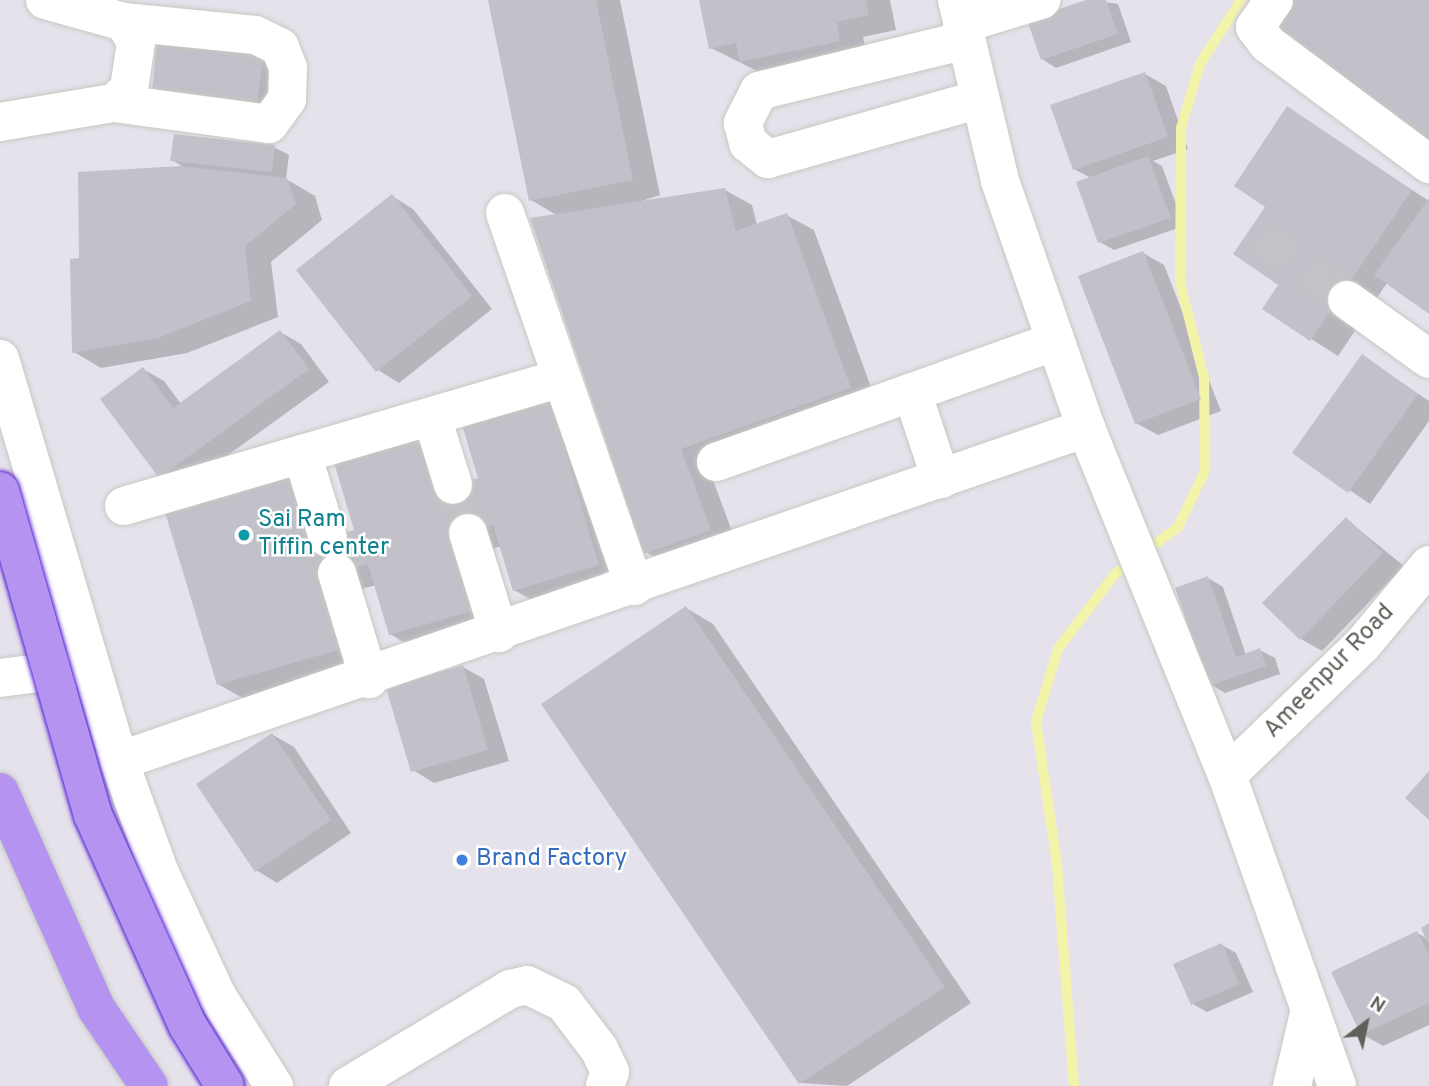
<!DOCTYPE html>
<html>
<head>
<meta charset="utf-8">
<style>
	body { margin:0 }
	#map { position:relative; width:1429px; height:1086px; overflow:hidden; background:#e5e2eb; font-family:Overpass,sans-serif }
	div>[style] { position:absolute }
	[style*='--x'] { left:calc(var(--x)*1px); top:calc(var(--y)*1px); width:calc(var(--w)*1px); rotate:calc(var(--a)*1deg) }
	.shadow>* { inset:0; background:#0003 }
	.stream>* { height:10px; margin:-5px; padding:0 5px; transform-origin:5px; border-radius:5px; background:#f1f4a9 }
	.building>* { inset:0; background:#c2c0c8 }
	.minor-tunnel>* { height:38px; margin-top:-19px; transform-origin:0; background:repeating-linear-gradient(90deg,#c4c2c7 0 38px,transparent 0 57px) }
	.roads { filter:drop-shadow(0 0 2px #c7c9c3) drop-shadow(0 0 2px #c7c9c3) }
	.minor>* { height:38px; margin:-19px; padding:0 19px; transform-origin:19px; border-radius:19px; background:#fff }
	.highway>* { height:38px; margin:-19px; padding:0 19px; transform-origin:19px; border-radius:19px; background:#b494f0 }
	.bridges { filter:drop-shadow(0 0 2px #511ad2) drop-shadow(0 0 2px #511ad2) }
	.highway-bridge>* { height:38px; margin:-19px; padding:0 19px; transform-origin:19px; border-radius:19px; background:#b494f0 }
	.dots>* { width:19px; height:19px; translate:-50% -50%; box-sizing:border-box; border:4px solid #fff; border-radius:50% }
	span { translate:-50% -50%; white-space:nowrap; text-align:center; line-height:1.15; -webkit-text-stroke:5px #fff; paint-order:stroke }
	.culture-label { font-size:24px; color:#0d838f }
	.left { translate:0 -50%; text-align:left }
	.street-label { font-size:24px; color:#60615a }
	.shop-label { font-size:24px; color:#366cbe }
	.north { position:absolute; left:1331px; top:988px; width:70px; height:70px; -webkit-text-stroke:5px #fff; paint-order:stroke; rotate:32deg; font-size:19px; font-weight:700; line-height:28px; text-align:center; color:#60615a }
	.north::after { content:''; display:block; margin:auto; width:24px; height:32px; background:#60615a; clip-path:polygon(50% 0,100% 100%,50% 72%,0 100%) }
</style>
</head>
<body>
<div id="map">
	<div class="shadow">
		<i style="clip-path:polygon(490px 0,620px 0,660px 195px,633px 204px,725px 190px,752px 205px,757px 225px,786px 215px,814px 230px,877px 404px,707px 464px,737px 545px,673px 568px,646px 552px,558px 216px,531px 200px)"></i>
		<i style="clip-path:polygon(701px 0,890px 0,896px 30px,863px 37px,867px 56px,769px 77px,711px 48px)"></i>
		<i style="clip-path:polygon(1092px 0,1118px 4px,1131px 42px,1056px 68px,1042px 59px)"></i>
		<i style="clip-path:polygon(159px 40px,278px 61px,271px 111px,168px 99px)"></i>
		<i style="clip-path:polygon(1145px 74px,1166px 86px,1188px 149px,1153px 161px,1162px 166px,1184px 226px,1114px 250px,1100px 242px,1091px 178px,1074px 169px)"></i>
		<i style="clip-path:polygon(1288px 109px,1429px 201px,1429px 312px,1387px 283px,1338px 356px,1264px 309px,1281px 284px,1267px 206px)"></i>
		<i style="clip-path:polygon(274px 147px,289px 155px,286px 179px,315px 196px,322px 220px,271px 262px,278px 317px,187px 353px,101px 368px,74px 352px,81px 259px,185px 168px,172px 160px)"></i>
		<i style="clip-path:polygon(392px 196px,413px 209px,492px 309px,399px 383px,378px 370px)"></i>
		<i style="clip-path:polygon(1143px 253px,1164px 265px,1221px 411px,1158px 435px,1136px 423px)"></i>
		<i style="clip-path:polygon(280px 332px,301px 344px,329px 382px,181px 489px,160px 477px,143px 369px,164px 381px,181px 404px)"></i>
		<i style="clip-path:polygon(1362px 356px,1429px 401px,1429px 421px,1370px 504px,1294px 452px)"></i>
		<i style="clip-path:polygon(573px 404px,626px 581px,541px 605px,514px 590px,501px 546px,480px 553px,502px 625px,417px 650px,390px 634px,376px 585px,354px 591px,375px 662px,246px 700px,218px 684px,339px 537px,480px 479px,460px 413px)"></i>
		<i style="clip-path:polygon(1346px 519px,1404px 566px,1322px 651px,1301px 639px)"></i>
		<i style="clip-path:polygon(1208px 578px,1223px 587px,1246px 655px,1260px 650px,1275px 658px,1280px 674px,1225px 693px,1210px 684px)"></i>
		<i style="clip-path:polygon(686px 608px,713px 624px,971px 1003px,847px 1086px,801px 1083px,543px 704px)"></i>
		<i style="clip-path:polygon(463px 667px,484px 679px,509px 761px,434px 783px,413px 770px)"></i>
		<i style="clip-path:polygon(273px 735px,294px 747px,351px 833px,277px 883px,256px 870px)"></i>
		<i style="clip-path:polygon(1429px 926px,1429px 1025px,1383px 1046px,1362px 1034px,1417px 933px,1428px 939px)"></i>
		<i style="clip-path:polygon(1222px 945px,1236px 953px,1253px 992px,1207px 1012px,1193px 1004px)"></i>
	</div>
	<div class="stream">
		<i style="--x:1074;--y:1086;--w:223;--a:-94.4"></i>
		<i style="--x:1057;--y:864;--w:145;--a:-98.4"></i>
		<i style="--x:1036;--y:721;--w:75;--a:-73"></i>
		<i style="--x:1058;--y:649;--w:94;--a:-52.8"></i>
		<i style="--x:1115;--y:574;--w:79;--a:-36.7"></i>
		<i style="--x:1178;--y:527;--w:62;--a:-64.3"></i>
		<i style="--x:1205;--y:471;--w:94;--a:-90.6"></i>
		<i style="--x:1204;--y:377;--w:97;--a:-104.3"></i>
		<i style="--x:1180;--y:283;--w:155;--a:-89.6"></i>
		<i style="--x:1181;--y:128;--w:67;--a:-73.5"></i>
		<i style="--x:1200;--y:64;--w:76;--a:-57.4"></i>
	</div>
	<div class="building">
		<i style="clip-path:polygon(488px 0,596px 0,633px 180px,529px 201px)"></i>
		<i style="clip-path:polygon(699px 0,866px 0,869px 15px,837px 22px,840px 41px,740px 62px,736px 43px,709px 49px)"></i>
		<i style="clip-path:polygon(1086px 0,1106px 0,1118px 34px,1041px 60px,1027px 20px)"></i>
		<i style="clip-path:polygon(1292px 0,1429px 0,1429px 151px,1266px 32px)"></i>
		<i style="clip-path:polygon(157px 38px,264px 51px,257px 104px,152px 92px)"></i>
		<i style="clip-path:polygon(1145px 72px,1168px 137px,1073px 170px,1050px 105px)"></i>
		<i style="clip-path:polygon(1287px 106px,1412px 190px,1310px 341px,1262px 309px,1278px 285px,1233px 254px,1265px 207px,1234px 186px)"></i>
		<i style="clip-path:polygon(174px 134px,275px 145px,272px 172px,170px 161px)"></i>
		<i style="clip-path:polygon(1148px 156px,1171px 218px,1098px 243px,1076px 182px)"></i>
		<i style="clip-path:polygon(181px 166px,287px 178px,296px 204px,245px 246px,251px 301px,158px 338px,72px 353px,70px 259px,79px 258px,78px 172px)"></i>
		<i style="clip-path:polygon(725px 188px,736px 231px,787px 213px,851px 388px,681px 449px,711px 530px,644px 554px,530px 218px)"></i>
		<i style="clip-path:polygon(392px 194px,472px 296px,376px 372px,296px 270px)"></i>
		<i style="clip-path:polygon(1429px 198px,1429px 314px,1374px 275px)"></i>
		<i style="clip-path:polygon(1143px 251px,1201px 399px,1135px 424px,1078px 276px)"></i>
		<i style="clip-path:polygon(280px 330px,309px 369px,159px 478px,100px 399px,143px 367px,173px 408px)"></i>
		<i style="clip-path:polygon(1362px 354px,1418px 394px,1348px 493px,1292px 453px)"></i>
		<i style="clip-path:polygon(546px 386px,599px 565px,513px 591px,493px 525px,453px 537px,475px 610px,389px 635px,368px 564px,327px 576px,348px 647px,217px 685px,161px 499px,294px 460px,328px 538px,354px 530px,330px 449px,424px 422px,443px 488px,478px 478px,458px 412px)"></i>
		<i style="clip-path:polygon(1346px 517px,1383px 553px,1300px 640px,1262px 603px)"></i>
		<i style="clip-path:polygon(1208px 576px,1236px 657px,1260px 648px,1266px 666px,1209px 686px,1175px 588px)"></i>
		<i style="clip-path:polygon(686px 606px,945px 987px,799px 1084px,541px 704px)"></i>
		<i style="clip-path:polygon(463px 665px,488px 750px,411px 772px,386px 688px)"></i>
		<i style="clip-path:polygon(272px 733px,331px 820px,255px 872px,196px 784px)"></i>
		<i style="clip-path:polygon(1429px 771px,1429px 820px,1405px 798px)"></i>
		<i style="clip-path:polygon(1429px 923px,1429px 946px,1421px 928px)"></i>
		<i style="clip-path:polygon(1417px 931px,1429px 955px,1429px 1003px,1361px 1035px,1331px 972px)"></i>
		<i style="clip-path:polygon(1222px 943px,1239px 984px,1191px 1005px,1173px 964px)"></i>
	</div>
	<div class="minor-tunnel">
		<i style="--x:1260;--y:237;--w:107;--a:35.9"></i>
		<i style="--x:453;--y:485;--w:50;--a:72.6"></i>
	</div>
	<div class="roads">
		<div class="minor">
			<i style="--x:957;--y:0;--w:186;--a:76.6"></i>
			<i style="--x:1000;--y:181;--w:262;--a:70.8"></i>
			<i style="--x:1086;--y:428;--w:375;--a:67.9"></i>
			<i style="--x:1227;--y:775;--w:330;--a:70.5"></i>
			<i style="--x:1274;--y:0;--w:33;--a:125"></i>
			<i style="--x:1255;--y:27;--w:21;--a:53"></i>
			<i style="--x:1268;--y:44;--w:201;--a:36.7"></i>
			<i style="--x:962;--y:24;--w:83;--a:-16.9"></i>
			<i style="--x:966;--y:40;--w:213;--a:166.2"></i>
			<i style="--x:759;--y:91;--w:36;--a:117"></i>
			<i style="--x:743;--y:123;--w:21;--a:76"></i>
			<i style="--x:748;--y:143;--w:26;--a:39"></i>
			<i style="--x:768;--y:159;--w:220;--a:-15.8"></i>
			<i style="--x:114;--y:103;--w:156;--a:7.7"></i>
			<i style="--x:269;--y:124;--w:31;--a:-54"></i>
			<i style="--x:287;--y:99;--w:31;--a:-88"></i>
			<i style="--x:288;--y:68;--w:22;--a:-111"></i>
			<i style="--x:280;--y:47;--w:28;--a:-154"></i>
			<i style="--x:255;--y:35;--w:132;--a:-174.3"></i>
			<i style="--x:0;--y:122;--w:116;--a:-9.5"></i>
			<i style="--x:114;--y:103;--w:21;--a:-43"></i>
			<i style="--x:129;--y:89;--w:48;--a:-81.5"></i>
			<i style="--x:136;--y:42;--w:23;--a:-121"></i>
			<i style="--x:124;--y:22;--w:82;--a:-164.4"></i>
			<i style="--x:505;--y:213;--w:395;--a:70.9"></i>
			<i style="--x:1347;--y:300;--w:101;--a:35.7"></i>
			<i style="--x:0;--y:359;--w:419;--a:73.5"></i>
			<i style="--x:119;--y:761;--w:117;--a:70"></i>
			<i style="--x:159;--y:871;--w:138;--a:65.1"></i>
			<i style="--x:217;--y:996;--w:107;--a:57.7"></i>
			<i style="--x:912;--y:392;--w:92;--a:71.6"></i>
			<i style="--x:432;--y:417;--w:71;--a:72.8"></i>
			<i style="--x:302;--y:454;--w:88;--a:72.8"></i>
			<i style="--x:716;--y:462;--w:360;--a:-19.6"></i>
			<i style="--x:124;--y:506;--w:456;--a:-16.3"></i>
			<i style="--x:468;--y:533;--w:105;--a:72.8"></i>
			<i style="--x:337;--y:573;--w:111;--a:73.2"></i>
			<i style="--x:0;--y:678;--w:86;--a:-7.4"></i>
			<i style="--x:119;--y:761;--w:1023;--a:-19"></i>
			<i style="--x:1227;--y:775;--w:189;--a:-43.9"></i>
			<i style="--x:1363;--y:644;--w:103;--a:-50.1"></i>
			<i style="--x:348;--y:1086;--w:189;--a:-30.9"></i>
			<i style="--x:510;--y:989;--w:17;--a:-13"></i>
			<i style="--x:527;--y:985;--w:41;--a:25.9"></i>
			<i style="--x:564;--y:1003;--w:58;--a:52.7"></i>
			<i style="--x:599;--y:1049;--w:25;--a:64"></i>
			<i style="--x:610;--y:1072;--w:15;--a:110"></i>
			<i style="--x:1292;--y:1086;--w:79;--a:-76.8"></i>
		</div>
		<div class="highway">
			<i style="--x:0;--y:792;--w:236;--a:66"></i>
			<i style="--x:96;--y:1008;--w:94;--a:55.8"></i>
		</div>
	</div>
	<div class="bridges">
		<div class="highway-bridge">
			<i style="--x:0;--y:491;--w:337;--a:74"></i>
			<i style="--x:93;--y:815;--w:231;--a:65.8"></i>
			<i style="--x:188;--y:1026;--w:70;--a:58.3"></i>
		</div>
	</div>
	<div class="dots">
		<i style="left:244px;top:535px;background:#0f9aa8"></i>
		<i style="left:462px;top:860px;background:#3f7fe0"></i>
	</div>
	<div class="culture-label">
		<span class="left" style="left:258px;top:535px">Sai Ram<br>Tiffin center</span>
	</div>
	<div class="street-label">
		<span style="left:1330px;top:672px;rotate:-46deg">Ameenpur Road</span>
	</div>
	<div class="shop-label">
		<span class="left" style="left:476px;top:860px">Brand Factory</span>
	</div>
	<div class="north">N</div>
</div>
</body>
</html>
